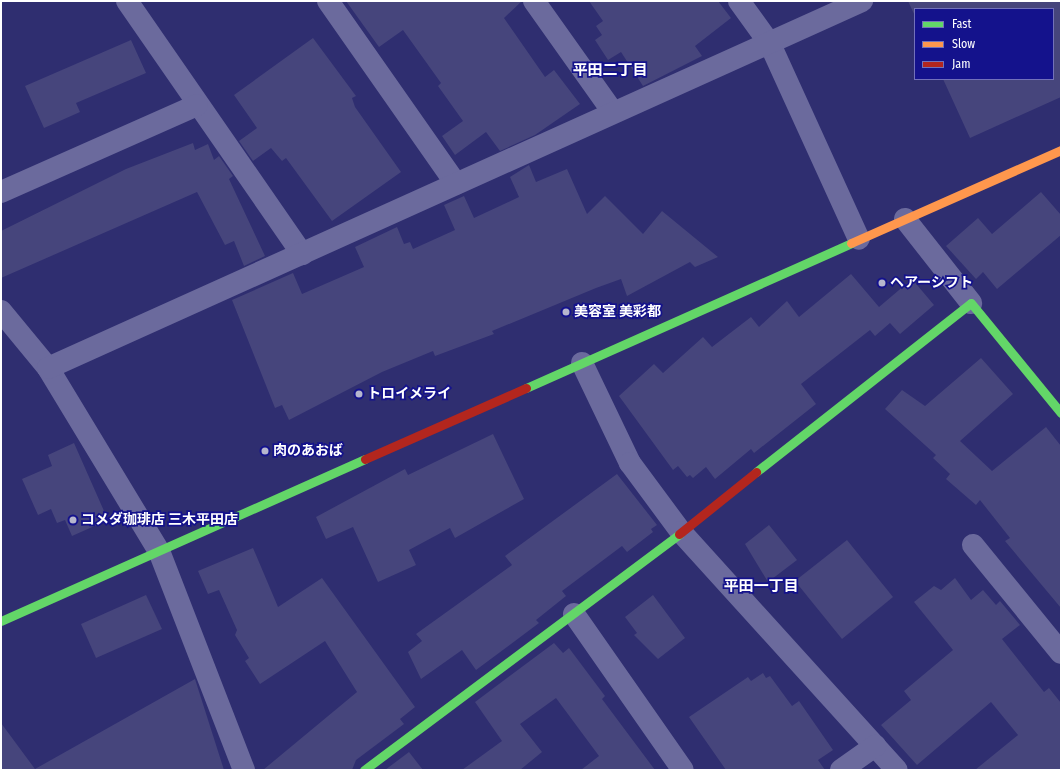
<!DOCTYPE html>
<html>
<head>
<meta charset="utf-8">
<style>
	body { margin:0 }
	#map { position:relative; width:1062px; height:771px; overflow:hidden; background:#2f2e70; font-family:"Fira Sans Condensed","Noto Sans JP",sans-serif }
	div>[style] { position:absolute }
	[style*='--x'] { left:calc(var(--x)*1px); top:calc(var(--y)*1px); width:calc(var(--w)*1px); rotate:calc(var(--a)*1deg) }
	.building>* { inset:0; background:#46457c }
	.street>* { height:22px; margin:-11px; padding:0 11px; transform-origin:11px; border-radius:11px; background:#6b6a9d }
	.fast>* { height:9px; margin:-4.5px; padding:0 4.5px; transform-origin:4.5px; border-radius:4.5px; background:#63d668 }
	.slow>* { height:9px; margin:-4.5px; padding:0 4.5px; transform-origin:4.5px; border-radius:4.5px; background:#ff974d }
	.jam>* { height:9px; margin:-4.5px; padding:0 4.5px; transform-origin:4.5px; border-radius:4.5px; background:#b3261e }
	.dots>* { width:11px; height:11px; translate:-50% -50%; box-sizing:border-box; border:2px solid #14128c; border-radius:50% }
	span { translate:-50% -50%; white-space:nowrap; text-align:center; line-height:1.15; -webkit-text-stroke:3.5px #14128c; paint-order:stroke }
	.poi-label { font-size:14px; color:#fff; font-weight:700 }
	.left { translate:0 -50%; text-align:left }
	.neighbourhood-label { font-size:15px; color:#fff; font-weight:700 }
	.frame { position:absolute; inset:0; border:2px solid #fff; pointer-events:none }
	.legend { position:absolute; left:914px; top:8px; width:140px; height:72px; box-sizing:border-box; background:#14128c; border:1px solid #7271ba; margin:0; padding:5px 7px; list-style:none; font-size:12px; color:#fff }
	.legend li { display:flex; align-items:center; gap:8px; height:20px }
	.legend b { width:20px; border:1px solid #7271ba }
</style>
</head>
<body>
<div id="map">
	<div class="building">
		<i style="clip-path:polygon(346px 1px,522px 1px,504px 18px,545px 77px,554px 70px,580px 104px,535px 135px,500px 151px,486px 132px,455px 155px,442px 136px,463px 121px,438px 86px,441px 83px,403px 30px,379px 47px)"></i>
		<i style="clip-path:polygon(589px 1px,718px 1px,731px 18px,695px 46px,702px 56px,643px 86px,621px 52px,608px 60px,595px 40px,602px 35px,596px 26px,603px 21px)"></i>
		<i style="clip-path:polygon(908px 1px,1061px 1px,1061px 97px,970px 138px,943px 79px,1053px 79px,1053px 9px,915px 9px,915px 16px)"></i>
		<i style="clip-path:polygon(313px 38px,356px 96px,352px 98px,355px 107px,401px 172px,332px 221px,286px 158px,282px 161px,271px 148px,253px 161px,239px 141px,257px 128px,234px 95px)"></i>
		<i style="clip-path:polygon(131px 40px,146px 73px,76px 103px,80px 112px,44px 128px,25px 86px)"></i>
		<i style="clip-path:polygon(193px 143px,195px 150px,208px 144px,214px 160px,219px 156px,233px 176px,229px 179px,265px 256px,244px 266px,234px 241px,225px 245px,197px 192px,1px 278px,1px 231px,126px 169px)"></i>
		<i style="clip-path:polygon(529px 165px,536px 182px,567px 169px,587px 214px,605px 196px,643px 234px,662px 211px,718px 257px,695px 267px,690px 262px,627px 296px,621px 279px,596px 288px,492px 331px,494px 334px,435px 356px,433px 351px,382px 372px,289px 420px,282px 405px,275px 408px,232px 300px,293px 273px,302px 294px,364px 267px,355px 247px,397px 227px,404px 244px,410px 242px,413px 249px,455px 230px,444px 205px,464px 196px,474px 218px,519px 197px,510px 177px)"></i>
		<i style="clip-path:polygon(1041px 192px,1061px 215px,1061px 235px,997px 289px,983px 272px,976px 279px,946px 246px,978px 218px,992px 234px)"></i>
		<i style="clip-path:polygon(851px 274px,879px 307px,912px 279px,934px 305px,900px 334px,890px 323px,875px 336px,870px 330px,801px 384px,816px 404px,754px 453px,751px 449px,715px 479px,706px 467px,693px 478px,690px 475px,687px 477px,678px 466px,673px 470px,619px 396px,654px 364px,663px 373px,703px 337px,712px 347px,751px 317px,759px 327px,787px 301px,799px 317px)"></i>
		<i style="clip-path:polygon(981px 358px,1013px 394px,960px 441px,992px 471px,1046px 427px,1061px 446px,1061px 608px,1005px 541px,1010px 538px,980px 500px,976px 505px,946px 479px,950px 474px,933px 458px,936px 455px,885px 409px,902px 390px,925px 406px)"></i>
		<i style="clip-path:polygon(493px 434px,524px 499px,455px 538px,450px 528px,409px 550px,416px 565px,378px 582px,353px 527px,326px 539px,316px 517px,405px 469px,408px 475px)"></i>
		<i style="clip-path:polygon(74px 443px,108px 520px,72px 536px,65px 520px,57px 523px,51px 509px,38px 515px,22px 479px,52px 466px,48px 455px)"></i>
		<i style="clip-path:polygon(617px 474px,657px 525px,651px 529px,653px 532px,627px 552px,622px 546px,562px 591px,566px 596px,536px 620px,539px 623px,476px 670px,462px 650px,421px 679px,408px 652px,422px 641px,416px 634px,512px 565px,505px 556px)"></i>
		<i style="clip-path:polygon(769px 525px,797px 560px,768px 582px,745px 544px)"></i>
		<i style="clip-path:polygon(847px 540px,893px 597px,842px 639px,795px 581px)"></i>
		<i style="clip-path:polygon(253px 548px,278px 607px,322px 578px,415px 707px,400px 719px,404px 724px,356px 760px,352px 770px,263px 770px,357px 692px,325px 641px,260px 684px,245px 661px,249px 658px,235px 635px,237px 630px,219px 590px,208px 594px,198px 571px)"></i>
		<i style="clip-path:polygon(955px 578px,971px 600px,983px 590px,996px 605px,1000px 601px,1020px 625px,1002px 639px,1044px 692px,1049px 688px,1061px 703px,1061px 770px,975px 770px,1018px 735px,991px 702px,917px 765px,881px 725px,911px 700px,904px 691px,953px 650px,914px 602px,934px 586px,941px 590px)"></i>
		<i style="clip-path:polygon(146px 595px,162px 629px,96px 658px,81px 624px)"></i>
		<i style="clip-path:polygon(653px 595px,685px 638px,658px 659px,634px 635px,637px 633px,625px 617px)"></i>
		<i style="clip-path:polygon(554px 643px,563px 653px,569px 648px,605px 696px,602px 699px,655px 770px,581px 770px,599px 756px,556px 698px,520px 724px,542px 752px,520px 770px,462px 770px,502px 741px,475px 702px)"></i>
		<i style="clip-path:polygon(763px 673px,766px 678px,770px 676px,792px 706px,799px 701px,833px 750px,818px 760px,825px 770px,726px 770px,689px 717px,748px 677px,751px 681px)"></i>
		<i style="clip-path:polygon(195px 679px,224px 770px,1px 770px,1px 723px,35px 769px)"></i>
		<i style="clip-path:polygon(409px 752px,423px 770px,385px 770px)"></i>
	</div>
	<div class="street">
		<i style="--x:127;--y:1;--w:308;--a:55.3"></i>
		<i style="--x:328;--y:1;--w:223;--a:55"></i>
		<i style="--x:534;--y:1;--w:136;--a:54.6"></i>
		<i style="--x:739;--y:1;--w:53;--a:54.2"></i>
		<i style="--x:770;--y:44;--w:214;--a:65.5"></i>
		<i style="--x:1;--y:192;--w:214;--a:-23.9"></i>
		<i style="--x:905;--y:219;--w:107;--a:51.8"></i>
		<i style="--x:1;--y:311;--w:74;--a:50.5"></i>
		<i style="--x:48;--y:368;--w:214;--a:58.8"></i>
		<i style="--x:159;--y:551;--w:235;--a:68.8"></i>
		<i style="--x:582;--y:363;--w:111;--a:64.4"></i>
		<i style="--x:630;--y:463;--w:86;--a:53.5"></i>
		<i style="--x:681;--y:532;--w:321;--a:47.8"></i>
		<i style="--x:48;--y:368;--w:893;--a:-24.27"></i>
		<i style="--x:973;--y:545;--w:139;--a:50.8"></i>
		<i style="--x:574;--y:614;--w:190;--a:55.1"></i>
		<i style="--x:841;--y:770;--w:42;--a:-35.2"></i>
	</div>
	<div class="fast">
		<i style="--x:526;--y:388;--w:356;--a:-24"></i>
		<i style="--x:756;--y:472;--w:273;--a:-38.2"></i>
		<i style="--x:971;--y:303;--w:142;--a:50.7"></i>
		<i style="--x:1;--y:621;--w:398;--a:-24"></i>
		<i style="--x:364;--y:770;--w:394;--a:-36.8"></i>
	</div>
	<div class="slow">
		<i style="--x:851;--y:243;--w:230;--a:-23.9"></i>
	</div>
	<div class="jam">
		<i style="--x:365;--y:459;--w:176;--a:-23.8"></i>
		<i style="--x:679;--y:534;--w:99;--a:-38.8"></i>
	</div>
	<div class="dots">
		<i style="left:882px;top:283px;background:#b6b6cd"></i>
		<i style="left:566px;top:312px;background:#b6b6cd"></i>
		<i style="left:359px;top:394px;background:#b6b6cd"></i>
		<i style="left:265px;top:451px;background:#b6b6cd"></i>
		<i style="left:73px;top:520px;background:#b6b6cd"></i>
	</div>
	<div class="poi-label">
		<span class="left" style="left:890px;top:283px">ヘアーシフト</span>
		<span class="left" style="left:574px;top:312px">美容室 美彩都</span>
		<span class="left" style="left:367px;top:394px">トロイメライ</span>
		<span class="left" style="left:273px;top:451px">肉のあおば</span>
		<span class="left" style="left:81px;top:520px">コメダ珈琲店 三木平田店</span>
	</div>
	<div class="neighbourhood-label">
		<span style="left:610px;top:71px">平田二丁目</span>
		<span style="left:761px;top:587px">平田一丁目</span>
	</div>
	<div class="frame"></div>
	<ul class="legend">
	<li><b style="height:5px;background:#63d668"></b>Fast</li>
	<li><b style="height:5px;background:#ff974d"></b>Slow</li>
	<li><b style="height:5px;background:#b3261e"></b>Jam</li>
	</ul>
</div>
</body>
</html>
